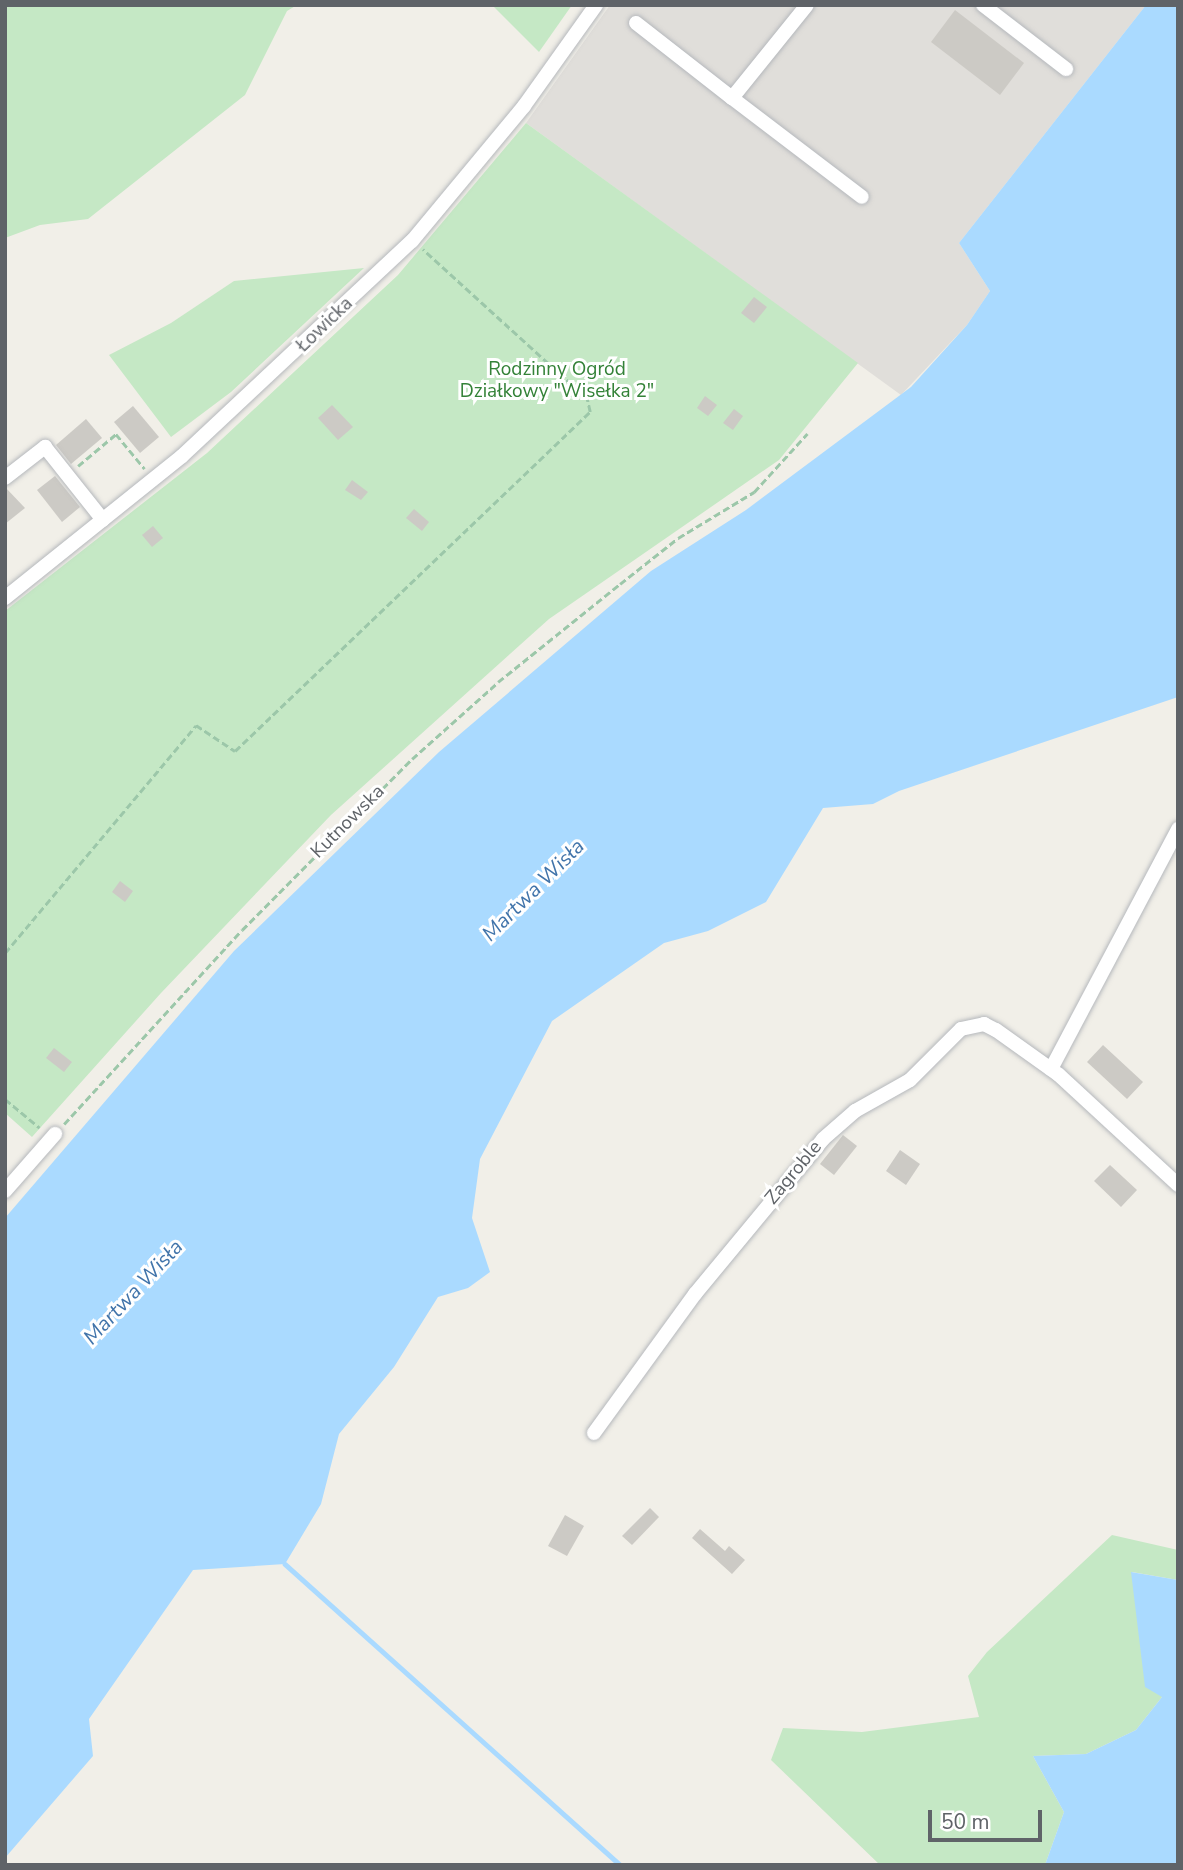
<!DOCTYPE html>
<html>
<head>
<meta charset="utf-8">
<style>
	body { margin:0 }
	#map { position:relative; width:1183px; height:1870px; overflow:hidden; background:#f1efe8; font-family:"Nunito Sans",sans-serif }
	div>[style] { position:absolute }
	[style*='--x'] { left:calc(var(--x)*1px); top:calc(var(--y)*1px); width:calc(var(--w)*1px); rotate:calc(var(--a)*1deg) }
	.industrial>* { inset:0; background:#e0deda }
	.green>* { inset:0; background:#c5e8c5 }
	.water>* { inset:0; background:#aadaff }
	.stream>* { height:4.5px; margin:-2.25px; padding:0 2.25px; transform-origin:2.25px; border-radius:2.25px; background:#aadaff }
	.building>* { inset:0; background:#cccac5 }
	.path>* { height:2.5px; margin-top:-1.25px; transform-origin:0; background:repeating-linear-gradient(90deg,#9cc7a9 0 7px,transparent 0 10.5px) }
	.roads { filter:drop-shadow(0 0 2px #b5b8bc) drop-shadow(0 0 2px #b5b8bc) }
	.minor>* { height:14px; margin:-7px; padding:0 7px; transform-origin:7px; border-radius:7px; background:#fff }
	span { translate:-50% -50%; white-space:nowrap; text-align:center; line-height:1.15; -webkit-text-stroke:6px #fff; paint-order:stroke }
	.street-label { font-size:19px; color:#5f6368 }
	.park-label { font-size:19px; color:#348238 }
	.water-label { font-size:21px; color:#4174aa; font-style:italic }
	.frame { position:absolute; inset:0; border:7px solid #5f6368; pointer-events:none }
	.scale { position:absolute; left:928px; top:1810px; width:114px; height:32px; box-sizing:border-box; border:4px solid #5f6368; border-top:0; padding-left:9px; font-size:21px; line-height:24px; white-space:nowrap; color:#5f6368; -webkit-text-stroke:5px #fff; paint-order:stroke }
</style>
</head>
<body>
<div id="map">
	<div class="industrial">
		<i style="clip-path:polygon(610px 5px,1146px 5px,959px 243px,990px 291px,967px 325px,901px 395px,526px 123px)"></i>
	</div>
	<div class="green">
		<i style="clip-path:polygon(5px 5px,297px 5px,287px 11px,245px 95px,88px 219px,40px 225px,5px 238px)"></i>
		<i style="clip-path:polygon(492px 5px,572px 5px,539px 52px)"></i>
		<i style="clip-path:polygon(526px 123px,858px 363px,779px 460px,549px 619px,331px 815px,161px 993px,32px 1137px,5px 1113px,5px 611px,207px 453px,398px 275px)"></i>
		<i style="clip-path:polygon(364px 268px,231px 392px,171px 437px,109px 355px,171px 323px,234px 281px)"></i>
		<i style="clip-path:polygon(1112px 1535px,1178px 1550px,1178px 1580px,1132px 1572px,1162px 1697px,1136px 1730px,1086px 1754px,1033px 1756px,1064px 1812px,1045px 1865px,880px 1865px,771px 1760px,783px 1728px,862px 1732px,979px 1717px,968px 1676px,987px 1652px)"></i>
	</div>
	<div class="water">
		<i style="clip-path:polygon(1146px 5px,1178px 5px,1178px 697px,899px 791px,873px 804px,823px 808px,766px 902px,708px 931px,664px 943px,552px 1021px,480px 1159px,472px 1218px,490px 1272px,468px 1288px,438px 1297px,394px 1367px,339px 1434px,321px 1504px,285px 1564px,193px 1570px,89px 1719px,93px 1756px,5px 1858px,5px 1218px,234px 951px,439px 752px,651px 571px,746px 510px,911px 387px,967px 325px,990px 291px,959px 243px)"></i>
		<i style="clip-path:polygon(1131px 1572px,1178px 1580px,1178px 1865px,1045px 1865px,1064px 1812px,1033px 1756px,1086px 1754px,1136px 1730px,1162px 1697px,1145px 1687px)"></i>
	</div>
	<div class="stream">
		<i style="--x:285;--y:1564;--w:450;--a:41.9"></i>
	</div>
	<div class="building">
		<i style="clip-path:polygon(955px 10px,1024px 63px,1000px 95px,931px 42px)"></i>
		<i style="clip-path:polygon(754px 297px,767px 307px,754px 323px,741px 313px)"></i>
		<i style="clip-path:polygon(705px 396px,717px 405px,708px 416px,697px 408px)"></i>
		<i style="clip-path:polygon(332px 405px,353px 427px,338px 440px,318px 418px)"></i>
		<i style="clip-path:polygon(133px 406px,159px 437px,140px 453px,114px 422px)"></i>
		<i style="clip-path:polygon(734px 409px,743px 416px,733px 430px,723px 423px)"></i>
		<i style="clip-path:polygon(86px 419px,102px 438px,71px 464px,56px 445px)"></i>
		<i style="clip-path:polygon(55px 476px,80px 507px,62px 522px,37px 490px)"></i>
		<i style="clip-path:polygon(352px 480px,368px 492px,361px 500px,345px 490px)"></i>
		<i style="clip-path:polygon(5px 487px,25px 508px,5px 524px)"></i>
		<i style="clip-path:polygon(414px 509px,429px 522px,422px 531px,406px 518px)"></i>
		<i style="clip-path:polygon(153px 526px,163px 538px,152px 547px,142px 535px)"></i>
		<i style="clip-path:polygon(120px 881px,133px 891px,125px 902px,112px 892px)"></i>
		<i style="clip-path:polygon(1103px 1045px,1143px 1082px,1127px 1099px,1087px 1062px)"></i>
		<i style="clip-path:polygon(54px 1048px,72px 1062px,64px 1072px,46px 1058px)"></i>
		<i style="clip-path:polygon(843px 1135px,857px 1146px,834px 1175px,820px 1164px)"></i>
		<i style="clip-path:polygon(900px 1150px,920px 1164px,906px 1185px,886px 1171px)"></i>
		<i style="clip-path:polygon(1110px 1165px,1137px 1190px,1121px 1207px,1094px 1181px)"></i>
		<i style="clip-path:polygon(650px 1508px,659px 1517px,632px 1545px,622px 1536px)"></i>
		<i style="clip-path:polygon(565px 1515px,584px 1526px,567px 1556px,548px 1546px)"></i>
		<i style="clip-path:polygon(700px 1529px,725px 1551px,729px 1546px,745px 1560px,732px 1574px,692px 1538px)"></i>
	</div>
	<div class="path">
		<i style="--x:78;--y:466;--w:50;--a:-40.1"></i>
		<i style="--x:116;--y:434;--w:45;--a:50.4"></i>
		<i style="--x:5;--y:953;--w:297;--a:-50"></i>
		<i style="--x:196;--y:725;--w:47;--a:33.7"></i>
		<i style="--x:235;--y:751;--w:491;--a:-43.7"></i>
		<i style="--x:590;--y:412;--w:13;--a:-103"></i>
		<i style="--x:587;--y:399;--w:222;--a:-137.7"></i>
		<i style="--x:5;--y:1099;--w:45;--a:39.6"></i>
		<i style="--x:64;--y:1124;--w:263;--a:-47.5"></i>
		<i style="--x:242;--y:930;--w:241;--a:-45.2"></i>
		<i style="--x:412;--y:759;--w:115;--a:-41.8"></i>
		<i style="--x:498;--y:682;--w:156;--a:-38.8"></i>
		<i style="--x:620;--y:584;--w:74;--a:-38.4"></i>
		<i style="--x:678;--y:538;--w:89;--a:-31.2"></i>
		<i style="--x:754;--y:492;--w:79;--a:-47.6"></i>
	</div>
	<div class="roads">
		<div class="minor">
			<i style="--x:983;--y:5;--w:105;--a:37.6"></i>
			<i style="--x:636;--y:23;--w:122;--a:38"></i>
			<i style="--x:732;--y:98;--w:119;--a:-51.1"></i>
			<i style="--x:732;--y:98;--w:163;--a:37.3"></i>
			<i style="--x:5;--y:478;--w:51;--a:-37.8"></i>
			<i style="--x:45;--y:447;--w:93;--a:51.5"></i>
			<i style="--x:5;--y:598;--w:227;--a:-38.7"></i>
			<i style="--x:182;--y:456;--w:315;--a:-43.1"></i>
			<i style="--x:412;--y:241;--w:175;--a:-50.3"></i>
			<i style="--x:524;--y:106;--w:124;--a:-54.5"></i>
			<i style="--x:1051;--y:1069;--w:272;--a:-62.1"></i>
			<i style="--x:5;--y:1191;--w:76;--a:-48.7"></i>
			<i style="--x:594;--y:1433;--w:172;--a:-54"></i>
			<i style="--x:695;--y:1294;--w:201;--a:-50.4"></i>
			<i style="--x:823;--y:1139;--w:43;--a:-41.2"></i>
			<i style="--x:855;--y:1111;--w:63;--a:-29.4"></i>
			<i style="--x:910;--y:1080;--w:72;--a:-45"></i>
			<i style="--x:961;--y:1029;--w:24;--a:-12"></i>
			<i style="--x:984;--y:1024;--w:13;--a:27"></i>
			<i style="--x:996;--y:1030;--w:77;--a:35.5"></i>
			<i style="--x:1059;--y:1075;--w:162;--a:42.7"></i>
		</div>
	</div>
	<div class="street-label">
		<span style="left:325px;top:325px;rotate:-44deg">Łowicka</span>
		<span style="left:348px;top:822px;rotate:-45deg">Kutnowska</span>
		<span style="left:794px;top:1173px;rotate:-50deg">Zagroble</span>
	</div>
	<div class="park-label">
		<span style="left:557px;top:381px">Rodzinny Ogród<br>Działkowy "Wisełka 2"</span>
	</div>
	<div class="water-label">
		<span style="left:533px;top:890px;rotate:-45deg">Martwa Wisła</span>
		<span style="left:133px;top:1292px;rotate:-47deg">Martwa Wisła</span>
	</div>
	<div class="frame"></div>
	<div class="scale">50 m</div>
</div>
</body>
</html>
